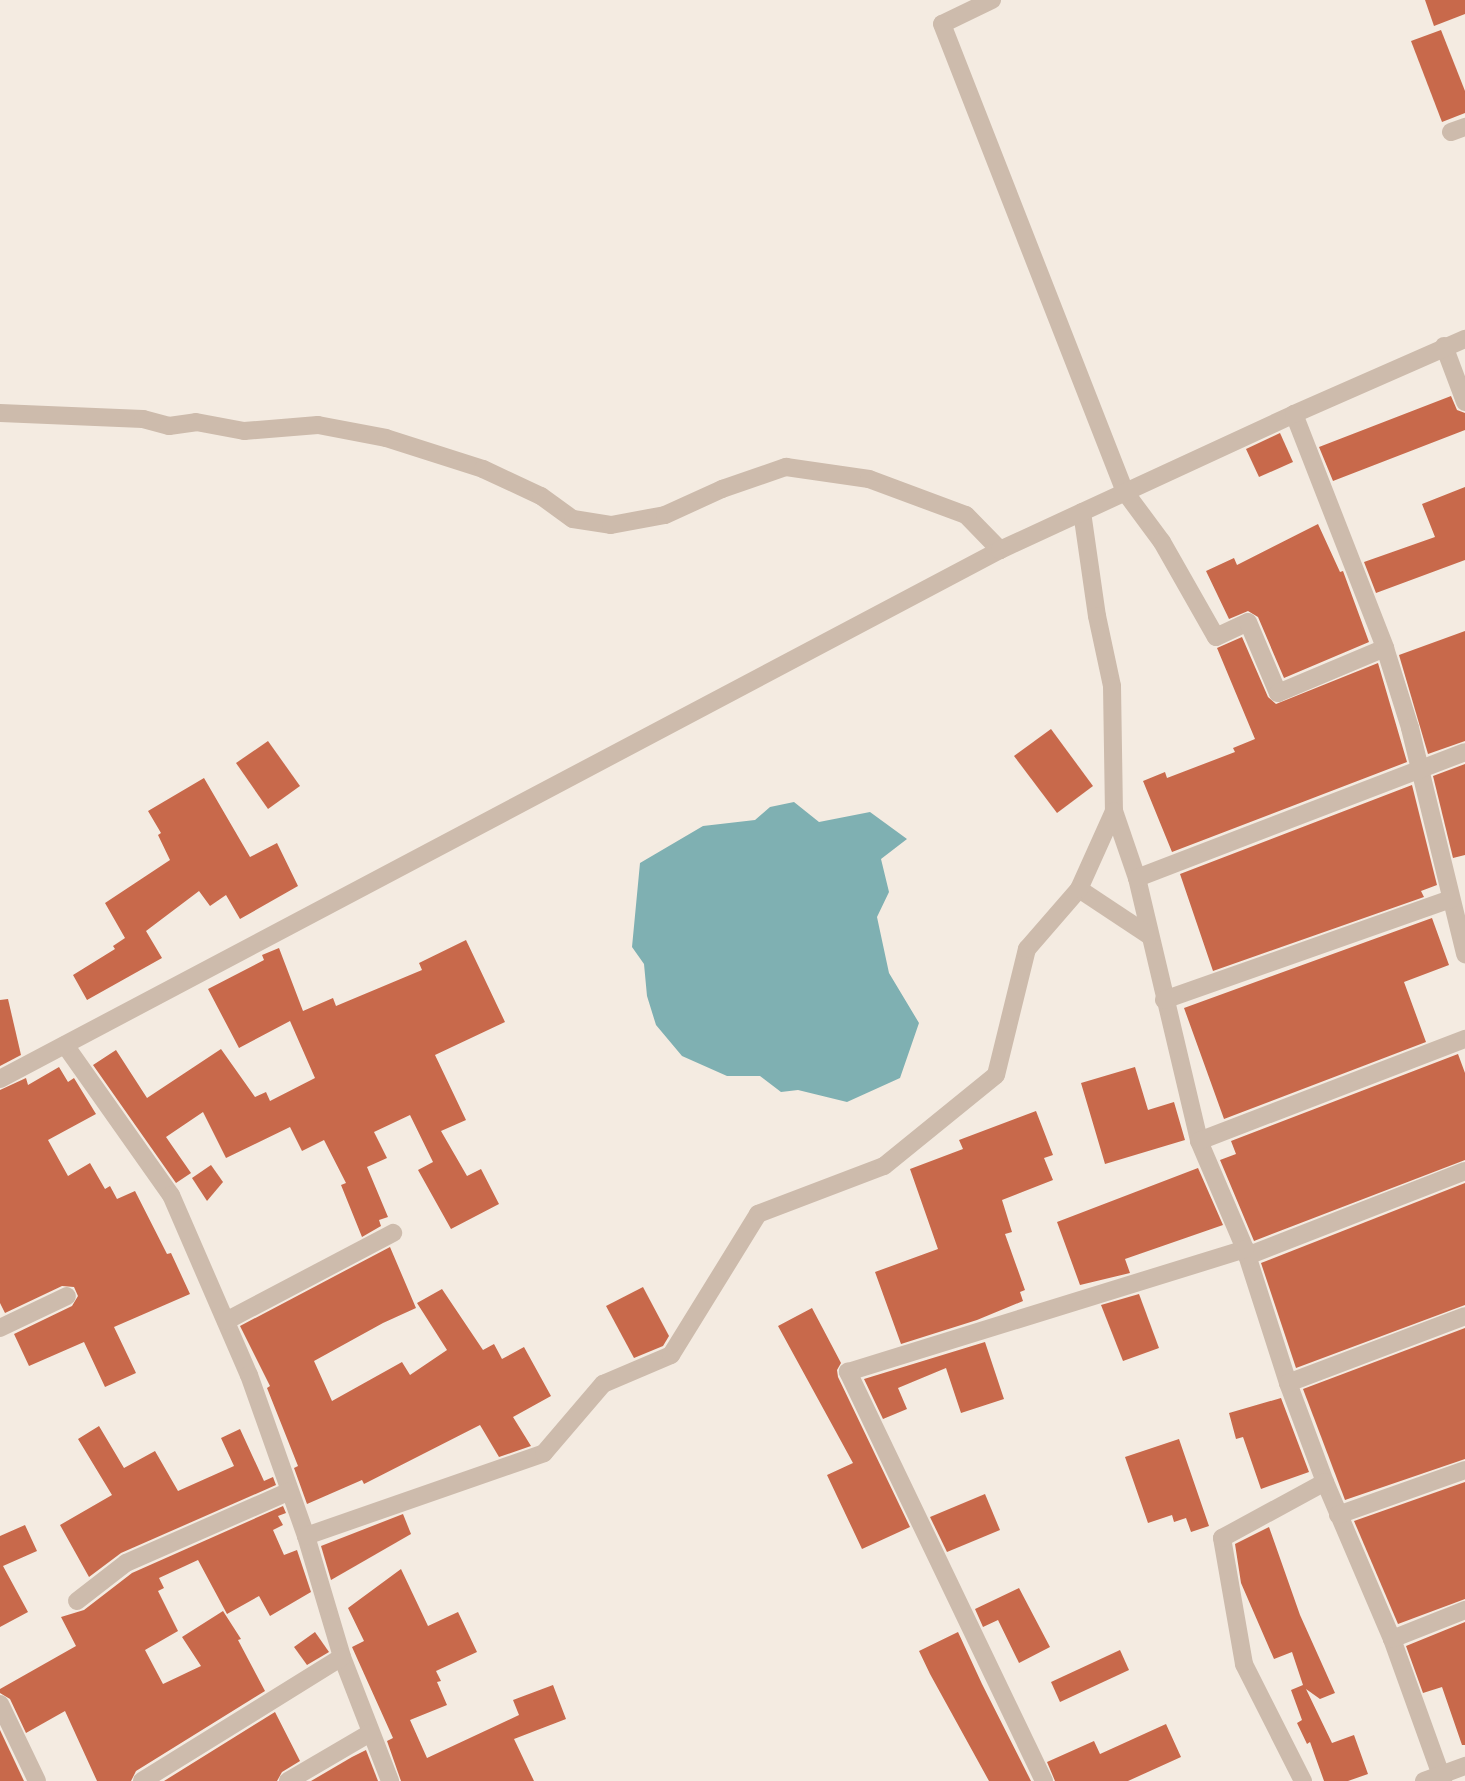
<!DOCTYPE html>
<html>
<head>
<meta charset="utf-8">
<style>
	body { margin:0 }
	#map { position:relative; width:1465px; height:1781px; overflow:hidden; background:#f4ebe1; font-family:Cabin,sans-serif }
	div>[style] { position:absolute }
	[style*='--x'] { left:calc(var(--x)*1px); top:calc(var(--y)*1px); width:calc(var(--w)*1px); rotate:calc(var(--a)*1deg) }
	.water>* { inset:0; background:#7fb0b2 }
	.building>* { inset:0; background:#c8694b }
	.minor>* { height:18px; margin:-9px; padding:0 9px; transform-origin:9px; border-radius:9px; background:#cdbbac }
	span { translate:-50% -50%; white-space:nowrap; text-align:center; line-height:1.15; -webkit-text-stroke:7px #fbf5ee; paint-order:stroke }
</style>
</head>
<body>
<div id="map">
	<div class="water">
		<i style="clip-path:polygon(794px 802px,819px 822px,870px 812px,907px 839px,881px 859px,889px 892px,877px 917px,889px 973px,919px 1023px,900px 1078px,847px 1102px,798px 1090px,781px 1092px,760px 1076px,727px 1076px,682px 1056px,656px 1025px,647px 996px,644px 964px,632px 947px,640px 863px,703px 826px,755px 820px,770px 807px)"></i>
	</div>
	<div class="building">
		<i style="clip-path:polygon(1425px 0,1465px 0,1465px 14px,1434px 26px)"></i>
		<i style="clip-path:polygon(1441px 30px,1465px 91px,1465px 113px,1442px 122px,1411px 41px)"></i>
		<i style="clip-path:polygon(1451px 396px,1457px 410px,1465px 413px,1465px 430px,1333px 481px,1319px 447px)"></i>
		<i style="clip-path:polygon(1280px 433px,1293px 462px,1259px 477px,1246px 449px)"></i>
		<i style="clip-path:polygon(1465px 487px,1465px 560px,1376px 593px,1364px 562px,1435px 537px,1422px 504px)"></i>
		<i style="clip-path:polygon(1318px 524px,1340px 572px,1343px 571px,1369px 642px,1284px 678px,1258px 617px,1248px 611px,1229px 619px,1206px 571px,1234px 558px,1237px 565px)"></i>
		<i style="clip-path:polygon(1465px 631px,1465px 741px,1428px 754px,1399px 655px)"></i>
		<i style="clip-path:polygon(1242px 637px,1268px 697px,1276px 704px,1378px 663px,1407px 762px,1172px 852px,1143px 781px,1165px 772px,1167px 778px,1235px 752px,1233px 748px,1255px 739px,1217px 648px)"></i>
		<i style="clip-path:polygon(1051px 729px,1093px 786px,1057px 813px,1014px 756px)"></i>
		<i style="clip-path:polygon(268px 741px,300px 786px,268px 809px,236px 763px)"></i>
		<i style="clip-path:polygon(1465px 764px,1465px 855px,1453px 858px,1433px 776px)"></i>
		<i style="clip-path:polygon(204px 778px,250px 857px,277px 843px,298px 886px,240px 919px,226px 895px,210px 906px,199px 891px,146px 931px,162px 958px,87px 1000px,73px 975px,115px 949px,113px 946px,125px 938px,105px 903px,170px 860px,158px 835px,161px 833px,148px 811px)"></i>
		<i style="clip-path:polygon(1412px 785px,1437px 885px,1421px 891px,1424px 897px,1213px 971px,1180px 874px)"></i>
		<i style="clip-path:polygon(1432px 918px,1449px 965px,1404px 982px,1426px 1042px,1224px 1119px,1184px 1008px)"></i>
		<i style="clip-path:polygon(466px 940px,505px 1022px,435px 1055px,466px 1120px,441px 1131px,467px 1176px,481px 1169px,499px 1204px,451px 1229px,418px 1170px,433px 1162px,410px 1115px,374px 1132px,387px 1158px,367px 1167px,388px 1217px,379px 1220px,381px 1226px,362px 1237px,341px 1185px,346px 1183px,324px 1140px,302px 1151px,290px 1127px,226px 1158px,203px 1112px,166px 1137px,191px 1173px,176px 1183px,93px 1065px,116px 1050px,147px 1098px,221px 1049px,255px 1097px,266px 1092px,270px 1101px,315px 1078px,290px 1021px,239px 1048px,208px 989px,264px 960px,262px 955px,279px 948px,303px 1011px,333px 998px,336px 1006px,422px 970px,419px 963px)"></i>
		<i style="clip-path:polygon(8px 999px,21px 1055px,0 1066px,0 1000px)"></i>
		<i style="clip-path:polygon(1458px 1054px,1465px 1073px,1465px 1160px,1254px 1241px,1220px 1160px,1236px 1154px,1231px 1141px)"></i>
		<i style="clip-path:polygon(59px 1067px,68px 1082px,74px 1078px,96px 1114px,48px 1140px,68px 1176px,90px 1163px,105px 1189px,110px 1186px,117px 1199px,135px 1191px,167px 1254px,171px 1253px,190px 1294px,114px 1327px,136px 1373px,105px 1387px,84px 1342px,29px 1366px,14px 1334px,72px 1306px,78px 1296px,74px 1287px,62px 1286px,5px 1313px,0 1303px,0 1090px,26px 1078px,28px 1085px)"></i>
		<i style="clip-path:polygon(1135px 1067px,1148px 1110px,1174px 1102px,1185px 1140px,1105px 1164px,1081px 1083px)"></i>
		<i style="clip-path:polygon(1036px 1111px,1053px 1155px,1044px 1158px,1053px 1180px,1002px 1200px,1012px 1232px,1005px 1234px,1025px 1290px,1020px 1292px,1023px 1301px,977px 1320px,901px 1344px,875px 1272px,938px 1249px,910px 1169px,963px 1149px,959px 1140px)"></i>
		<i style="clip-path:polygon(211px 1165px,223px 1182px,207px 1201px,192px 1178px)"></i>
		<i style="clip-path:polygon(1198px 1168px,1223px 1225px,1125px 1259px,1130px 1273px,1080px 1285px,1057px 1222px)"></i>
		<i style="clip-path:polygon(1465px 1183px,1465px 1305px,1296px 1368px,1261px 1263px)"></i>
		<i style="clip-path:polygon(390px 1247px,416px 1308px,383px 1323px,314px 1361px,332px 1401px,402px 1362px,410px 1375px,447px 1350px,417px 1303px,442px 1289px,483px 1350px,494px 1344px,502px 1359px,524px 1347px,551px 1396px,513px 1417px,531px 1446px,499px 1457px,480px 1425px,364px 1484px,362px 1480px,307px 1504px,294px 1468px,298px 1466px,267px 1388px,270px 1386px,240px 1326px)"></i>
		<i style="clip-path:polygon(643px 1287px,669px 1336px,663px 1346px,634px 1358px,606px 1306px)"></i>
		<i style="clip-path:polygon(1139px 1294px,1159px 1348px,1123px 1361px,1101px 1305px)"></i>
		<i style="clip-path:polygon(812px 1308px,841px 1363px,837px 1370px,838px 1377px,910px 1527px,862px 1549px,827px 1475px,853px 1463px,778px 1326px)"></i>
		<i style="clip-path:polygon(1465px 1328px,1465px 1459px,1345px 1500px,1303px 1389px)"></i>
		<i style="clip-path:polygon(985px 1342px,1004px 1399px,961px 1413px,946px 1368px,898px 1388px,907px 1409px,883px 1419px,864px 1379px)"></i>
		<i style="clip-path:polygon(1281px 1398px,1309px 1472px,1261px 1489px,1243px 1437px,1236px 1439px,1229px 1413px)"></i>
		<i style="clip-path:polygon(99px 1426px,124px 1468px,155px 1451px,178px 1491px,234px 1466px,221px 1438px,240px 1429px,264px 1481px,273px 1477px,276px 1485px,121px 1553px,89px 1577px,60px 1525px,112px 1495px,78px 1439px)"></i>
		<i style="clip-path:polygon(1179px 1439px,1209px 1526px,1191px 1532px,1186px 1518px,1174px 1522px,1172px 1515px,1148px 1523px,1125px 1457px)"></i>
		<i style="clip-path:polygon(1465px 1482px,1465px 1599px,1398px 1624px,1354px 1521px)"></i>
		<i style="clip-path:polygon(985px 1494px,1000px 1530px,947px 1552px,930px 1517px)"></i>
		<i style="clip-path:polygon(283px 1506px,286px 1513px,278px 1516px,283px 1525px,273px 1530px,284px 1555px,297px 1550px,311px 1592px,270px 1616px,259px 1596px,227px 1614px,198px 1560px,159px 1578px,164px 1588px,158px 1591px,178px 1631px,145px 1650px,163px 1684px,201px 1666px,182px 1637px,223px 1611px,241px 1639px,238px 1640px,265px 1691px,136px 1771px,131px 1781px,97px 1781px,65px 1711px,26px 1733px,10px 1699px,0 1693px,0 1689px,76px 1646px,61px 1617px,84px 1610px,132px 1573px)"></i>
		<i style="clip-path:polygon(403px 1514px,411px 1534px,331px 1580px,321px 1546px)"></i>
		<i style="clip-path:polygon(25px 1525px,37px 1551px,3px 1566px,28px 1612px,0 1627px,0 1536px)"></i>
		<i style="clip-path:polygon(1269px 1527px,1300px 1615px,1335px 1693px,1320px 1699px,1306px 1689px,1332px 1743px,1354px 1735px,1368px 1774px,1348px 1781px,1324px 1781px,1310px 1742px,1307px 1744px,1297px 1723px,1302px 1720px,1291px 1690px,1303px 1685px,1292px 1652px,1274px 1659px,1241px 1583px,1235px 1544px)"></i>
		<i style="clip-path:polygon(401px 1569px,428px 1626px,458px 1612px,477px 1652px,436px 1671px,441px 1681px,437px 1682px,447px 1705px,410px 1720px,427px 1758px,519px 1715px,513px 1700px,553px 1685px,566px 1719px,514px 1739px,534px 1781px,401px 1781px,387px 1741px,393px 1738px,352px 1647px,364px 1641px,348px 1608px)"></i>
		<i style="clip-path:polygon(1019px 1588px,1050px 1647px,1019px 1663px,998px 1620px,983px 1627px,975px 1609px)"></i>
		<i style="clip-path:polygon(1465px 1622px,1465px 1745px,1462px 1745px,1442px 1687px,1423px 1693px,1406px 1646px)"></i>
		<i style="clip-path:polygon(315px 1632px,329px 1652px,307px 1665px,294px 1647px)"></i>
		<i style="clip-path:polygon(958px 1632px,982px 1684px,1031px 1781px,989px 1781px,930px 1674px,919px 1651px)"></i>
		<i style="clip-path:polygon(1120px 1650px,1129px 1670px,1060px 1702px,1051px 1682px)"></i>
		<i style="clip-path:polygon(275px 1712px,300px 1761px,282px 1772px,277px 1781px,164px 1781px)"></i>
		<i style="clip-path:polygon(1166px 1724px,1181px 1757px,1128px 1781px,1055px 1781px,1047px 1762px,1094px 1741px,1100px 1754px)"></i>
		<i style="clip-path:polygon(0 1730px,24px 1781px,0 1781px)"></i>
		<i style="clip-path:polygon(366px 1750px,378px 1781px,311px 1781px,352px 1757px)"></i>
	</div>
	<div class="minor">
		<i style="--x:992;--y:0;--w:55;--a:154.4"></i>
		<i style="--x:942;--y:24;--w:503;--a:68.64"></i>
		<i style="--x:1125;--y:492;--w:62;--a:53.5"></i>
		<i style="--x:1162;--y:542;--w:109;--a:60.4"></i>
		<i style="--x:1216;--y:637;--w:35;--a:-25"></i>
		<i style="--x:1248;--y:622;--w:77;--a:67.1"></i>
		<i style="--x:1278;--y:693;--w:116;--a:-22.8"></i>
		<i style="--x:1451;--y:132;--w:15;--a:-20"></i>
		<i style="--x:1444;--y:346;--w:60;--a:69.4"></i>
		<i style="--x:0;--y:413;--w:143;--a:2.4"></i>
		<i style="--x:143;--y:419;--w:27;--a:15"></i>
		<i style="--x:169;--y:426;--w:27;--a:-8"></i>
		<i style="--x:196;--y:422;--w:49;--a:10.6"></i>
		<i style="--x:244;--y:431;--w:74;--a:-4.6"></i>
		<i style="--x:318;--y:425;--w:69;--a:10.8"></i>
		<i style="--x:386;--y:438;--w:102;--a:17.7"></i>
		<i style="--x:483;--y:469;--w:64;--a:25"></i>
		<i style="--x:541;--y:496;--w:39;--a:36"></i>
		<i style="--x:573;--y:519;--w:38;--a:9"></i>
		<i style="--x:611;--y:525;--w:55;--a:-10.5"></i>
		<i style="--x:665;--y:515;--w:63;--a:-24.5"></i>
		<i style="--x:722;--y:489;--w:68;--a:-19"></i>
		<i style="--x:786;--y:467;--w:84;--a:8.2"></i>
		<i style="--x:869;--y:479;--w:103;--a:20.4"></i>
		<i style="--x:966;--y:515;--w:49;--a:45.8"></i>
		<i style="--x:1294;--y:414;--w:251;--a:68.7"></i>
		<i style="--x:1385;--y:648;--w:84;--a:72.6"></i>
		<i style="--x:1410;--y:728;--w:233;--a:76.3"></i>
		<i style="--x:1082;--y:512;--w:105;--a:81.8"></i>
		<i style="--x:1097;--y:616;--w:72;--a:77.9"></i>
		<i style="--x:1112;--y:686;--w:125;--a:89.1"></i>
		<i style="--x:1114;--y:811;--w:71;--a:71.1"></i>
		<i style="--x:1137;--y:878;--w:270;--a:76.7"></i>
		<i style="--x:1199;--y:1141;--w:117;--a:66.9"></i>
		<i style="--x:1245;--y:1249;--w:141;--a:72.2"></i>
		<i style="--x:1288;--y:1383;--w:106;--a:69.5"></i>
		<i style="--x:1325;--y:1482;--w:171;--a:66.9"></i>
		<i style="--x:1392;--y:1639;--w:151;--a:70.2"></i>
		<i style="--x:1137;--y:878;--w:351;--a:-21"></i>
		<i style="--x:1079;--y:889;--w:85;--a:33.5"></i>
		<i style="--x:1164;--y:1000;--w:304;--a:-19.4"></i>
		<i style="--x:65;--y:1045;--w:184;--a:54.8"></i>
		<i style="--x:171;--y:1195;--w:196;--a:66.6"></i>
		<i style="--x:249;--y:1375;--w:171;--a:70.5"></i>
		<i style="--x:306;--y:1536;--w:126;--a:73.4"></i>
		<i style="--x:342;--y:1657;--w:133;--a:68.8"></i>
		<i style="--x:0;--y:1079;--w:1131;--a:-27.88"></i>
		<i style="--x:1000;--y:550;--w:324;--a:-24.8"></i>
		<i style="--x:1294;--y:414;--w:187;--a:-23.7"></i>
		<i style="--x:1199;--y:1141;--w:285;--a:-21"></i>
		<i style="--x:1247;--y:1256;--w:234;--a:-21.3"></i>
		<i style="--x:226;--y:1321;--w:189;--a:-27.8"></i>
		<i style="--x:0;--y:1328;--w:74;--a:-25.5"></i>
		<i style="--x:1288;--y:1383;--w:189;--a:-20.7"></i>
		<i style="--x:1338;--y:1515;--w:135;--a:-19.5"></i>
		<i style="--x:306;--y:1536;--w:252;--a:-19.2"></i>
		<i style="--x:544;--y:1453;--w:91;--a:-49.5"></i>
		<i style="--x:603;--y:1384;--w:74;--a:-23.1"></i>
		<i style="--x:671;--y:1355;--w:166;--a:-58.3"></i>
		<i style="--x:758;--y:1214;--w:135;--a:-20.9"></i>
		<i style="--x:884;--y:1166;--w:144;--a:-39.1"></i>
		<i style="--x:996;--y:1075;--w:130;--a:-76.2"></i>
		<i style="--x:1027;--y:949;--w:79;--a:-49.1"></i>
		<i style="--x:1079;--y:889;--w:85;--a:-65.8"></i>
		<i style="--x:77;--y:1601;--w:62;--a:-37.8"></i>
		<i style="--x:126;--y:1563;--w:177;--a:-23.7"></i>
		<i style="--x:1392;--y:1639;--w:79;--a:-21.7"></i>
		<i style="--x:0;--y:1704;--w:85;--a:64.3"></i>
		<i style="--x:142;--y:1781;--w:235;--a:-31.8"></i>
		<i style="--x:288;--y:1781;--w:95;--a:-30.3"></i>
		<i style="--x:1044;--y:1781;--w:454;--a:-115.6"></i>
		<i style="--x:848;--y:1372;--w:416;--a:-17.2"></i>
		<i style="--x:1303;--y:1781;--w:131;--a:-116.8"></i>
		<i style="--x:1244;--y:1664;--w:128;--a:-99.9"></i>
		<i style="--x:1222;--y:1538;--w:117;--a:-28.5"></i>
		<i style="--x:1424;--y:1781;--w:44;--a:-20.1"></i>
	</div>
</div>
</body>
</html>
